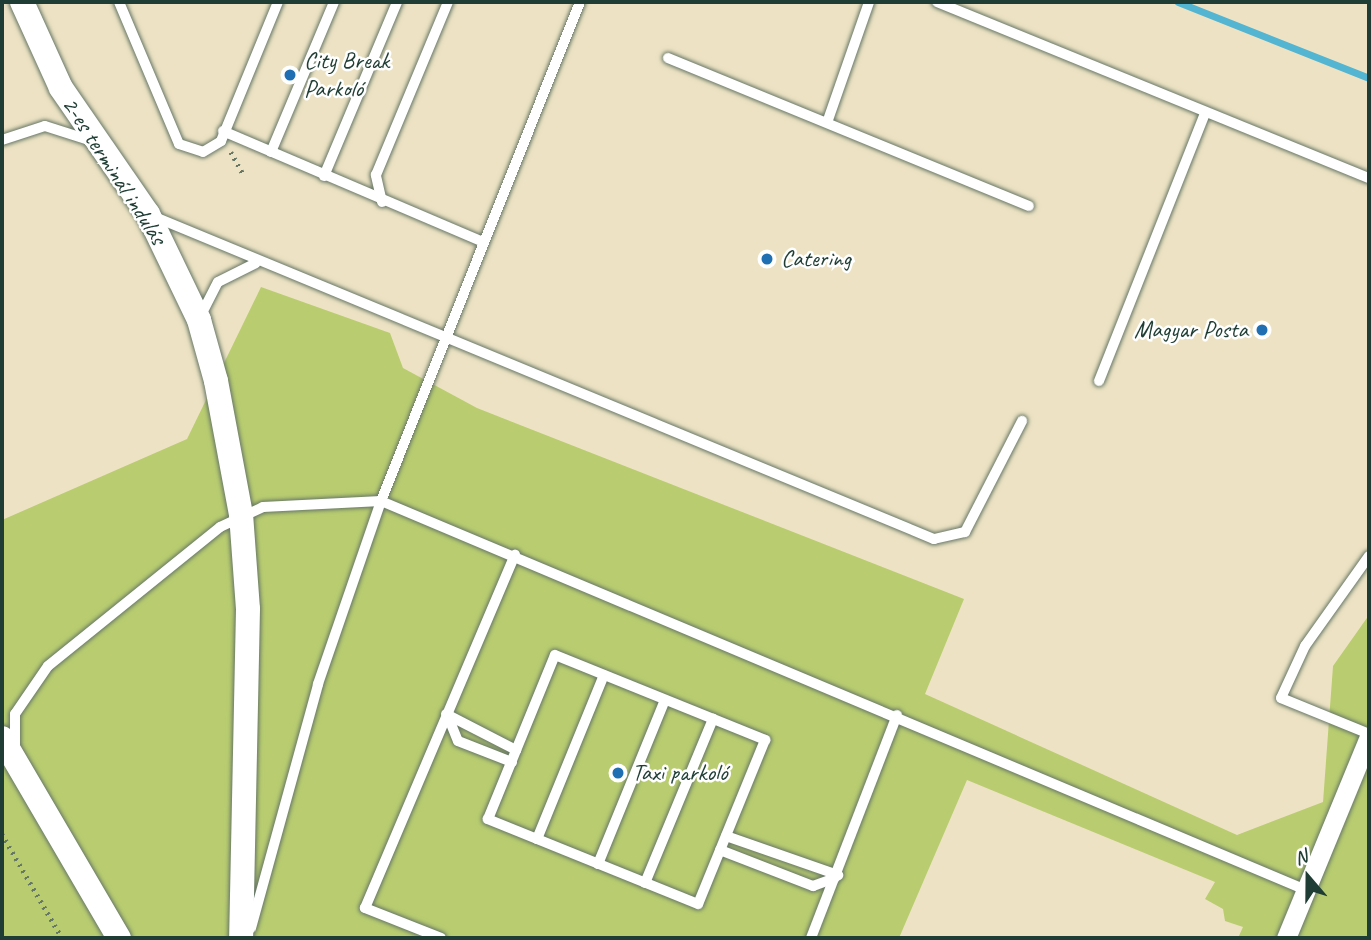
<!DOCTYPE html>
<html>
<head>
<meta charset="utf-8">
<style>
	body { margin:0 }
	#map { position:relative; width:1371px; height:940px; overflow:hidden; background:#ede3c4; font-family:Caveat,sans-serif }
	div>[style] { position:absolute }
	[style*='--x'] { left:calc(var(--x)*1px); top:calc(var(--y)*1px); width:calc(var(--w)*1px); rotate:calc(var(--a)*1deg) }
	.green>* { inset:0; background:#b9cd70 }
	.stream>* { height:7px; margin:-3.5px; padding:0 3.5px; transform-origin:3.5px; border-radius:3.5px; background:#53b5d1 }
	.path>* { height:4.5px; margin-top:-2.25px; transform-origin:0; background:repeating-linear-gradient(90deg,#677766 0 2px,transparent 0 7px) }
	.roads { filter:drop-shadow(0 0 2px #677766) drop-shadow(0 0 2px #677766) }
	.service>* { height:10px; margin:-5px; padding:0 5px; transform-origin:5px; border-radius:5px; background:#fff }
	.minor>* { height:19px; margin:-9.5px; padding:0 9.5px; transform-origin:9.5px; border-radius:9.5px; background:#fff }
	.tertiary>* { height:24px; margin:-12px; padding:0 12px; transform-origin:12px; border-radius:12px; background:#fff }
	.dots>* { width:19px; height:19px; translate:-50% -50%; box-sizing:border-box; border:4px solid #fff; border-radius:50% }
	span { translate:-50% -50%; white-space:nowrap; text-align:center; line-height:1.15; -webkit-text-stroke:5px #fff; paint-order:stroke }
	.poi-label { font-size:24px; color:#1f3d34 }
	.left { translate:0 -50%; text-align:left }
	.right { translate:-100% -50%; text-align:right }
	.street-label { font-size:24px; color:#1f3d34 }
	.frame { position:absolute; inset:0; border:4px solid #1f3d34; pointer-events:none }
	.north { position:absolute; left:1273px; top:842px; width:70px; height:70px; -webkit-text-stroke:5px #fff; paint-order:stroke; rotate:340deg; font-size:19px; font-weight:700; line-height:28px; text-align:center; color:#1f3d34 }
	.north::after { content:''; display:block; margin:auto; width:24px; height:32px; background:#1f3d34; clip-path:polygon(50% 0,100% 100%,50% 72%,0 100%) }
</style>
</head>
<body>
<div id="map">
	<div class="green">
		<i style="clip-path:polygon(261px 287px,390px 333px,403px 368px,477px 408px,964px 599px,925px 694px,1237px 835px,1323px 802px,1333px 666px,1369px 615px,1369px 938px,1238px 938px,1243px 927px,1225px 921px,1223px 909px,1205px 899px,1215px 882px,967px 780px,899px 938px,2px 938px,2px 520px,187px 439px)"></i>
	</div>
	<div class="stream">
		<i style="--x:1178;--y:2;--w:206;--a:21.7"></i>
	</div>
	<div class="path">
		<i style="--x:231;--y:152;--w:26;--a:61"></i>
		<i style="--x:2;--y:834;--w:120;--a:60"></i>
	</div>
	<div class="roads">
		<div class="service">
			<i style="--x:119;--y:2;--w:154;--a:67.1"></i>
			<i style="--x:179;--y:144;--w:25;--a:18"></i>
			<i style="--x:203;--y:152;--w:21;--a:-31"></i>
			<i style="--x:221;--y:141;--w:150;--a:-67.7"></i>
			<i style="--x:937;--y:2;--w:466;--a:22.2"></i>
			<i style="--x:668;--y:58;--w:390;--a:22.3"></i>
			<i style="--x:828;--y:120;--w:125;--a:-70.8"></i>
			<i style="--x:223;--y:131;--w:283;--a:23.1"></i>
			<i style="--x:2;--y:140;--w:45;--a:-18"></i>
			<i style="--x:45;--y:126;--w:46;--a:17.7"></i>
			<i style="--x:271;--y:152;--w:163;--a:-67.2"></i>
			<i style="--x:324;--y:176;--w:189;--a:-67.2"></i>
			<i style="--x:382;--y:202;--w:28;--a:-103"></i>
			<i style="--x:376;--y:175;--w:187;--a:-67.4"></i>
			<i style="--x:155;--y:217;--w:843;--a:22.46"></i>
			<i style="--x:934;--y:539;--w:32;--a:-13"></i>
			<i style="--x:965;--y:532;--w:125;--a:-62.8"></i>
			<i style="--x:200;--y:317;--w:39;--a:-63"></i>
			<i style="--x:218;--y:282;--w:42;--a:-26.6"></i>
			<i style="--x:1099;--y:381;--w:288;--a:-68.4"></i>
			<i style="--x:1369;--y:556;--w:110;--a:125.4"></i>
			<i style="--x:1305;--y:646;--w:57;--a:114.8"></i>
			<i style="--x:1281;--y:698;--w:95;--a:22.2"></i>
			<i style="--x:555;--y:655;--w:227;--a:22"></i>
			<i style="--x:765;--y:740;--w:177;--a:112.2"></i>
			<i style="--x:698;--y:904;--w:227;--a:-158"></i>
			<i style="--x:488;--y:819;--w:177;--a:-67.8"></i>
			<i style="--x:446;--y:714;--w:79;--a:27.2"></i>
			<i style="--x:447;--y:714;--w:29;--a:68"></i>
			<i style="--x:458;--y:741;--w:58;--a:21.3"></i>
			<i style="--x:15;--y:748;--w:34;--a:-90"></i>
			<i style="--x:15;--y:714;--w:58;--a:-55.5"></i>
			<i style="--x:48;--y:666;--w:221;--a:-38.9"></i>
			<i style="--x:220;--y:527;--w:47;--a:-24.9"></i>
			<i style="--x:263;--y:507;--w:118;--a:-2.9"></i>
			<i style="--x:381;--y:501;--w:1003;--a:22.81"></i>
			<i style="--x:726;--y:836;--w:119;--a:19.2"></i>
			<i style="--x:537;--y:839;--w:177;--a:-67.8"></i>
			<i style="--x:720;--y:850;--w:100;--a:21.2"></i>
			<i style="--x:813;--y:886;--w:23;--a:-20"></i>
			<i style="--x:598;--y:864;--w:177;--a:-67.8"></i>
			<i style="--x:645;--y:883;--w:178;--a:-67.5"></i>
			<i style="--x:251;--y:928;--w:253;--a:-74.6"></i>
			<i style="--x:318;--y:684;--w:194;--a:-71"></i>
			<i style="--x:381;--y:501;--w:537;--a:-68.26"></i>
			<i style="--x:441;--y:938;--w:82;--a:-158.5"></i>
			<i style="--x:365;--y:908;--w:384;--a:-67"></i>
			<i style="--x:811;--y:938;--w:239;--a:-68.9"></i>
		</div>
		<div class="minor">
			<i style="--x:1286;--y:938;--w:217;--a:-67.6"></i>
		</div>
		<div class="tertiary">
			<i style="--x:22;--y:2;--w:94;--a:65.6"></i>
			<i style="--x:61;--y:88;--w:153;--a:55.4"></i>
			<i style="--x:148;--y:214;--w:118;--a:64.3"></i>
			<i style="--x:199;--y:320;--w:63;--a:74.4"></i>
			<i style="--x:216;--y:381;--w:135;--a:79.4"></i>
			<i style="--x:241;--y:514;--w:95;--a:85.8"></i>
			<i style="--x:248;--y:609;--w:329;--a:91.2"></i>
			<i style="--x:2;--y:738;--w:232;--a:59.7"></i>
		</div>
	</div>
	<div class="dots">
		<i style="left:290px;top:75px;background:#1f6fb2"></i>
		<i style="left:767px;top:259px;background:#1f6fb2"></i>
		<i style="left:1262px;top:330px;background:#1f6fb2"></i>
		<i style="left:618px;top:773px;background:#1f6fb2"></i>
	</div>
	<div class="poi-label">
		<span class="left" style="left:304px;top:75px">City Break<br>Parkoló</span>
		<span class="left" style="left:781px;top:259px">Catering</span>
		<span class="right" style="left:1248px;top:330px">Magyar Posta</span>
		<span class="left" style="left:632px;top:773px">Taxi parkoló</span>
	</div>
	<div class="street-label">
		<span style="left:114px;top:171px;rotate:57deg">2-es terminál indulás</span>
	</div>
	<div class="frame"></div>
	<div class="north">N</div>
</div>
</body>
</html>
